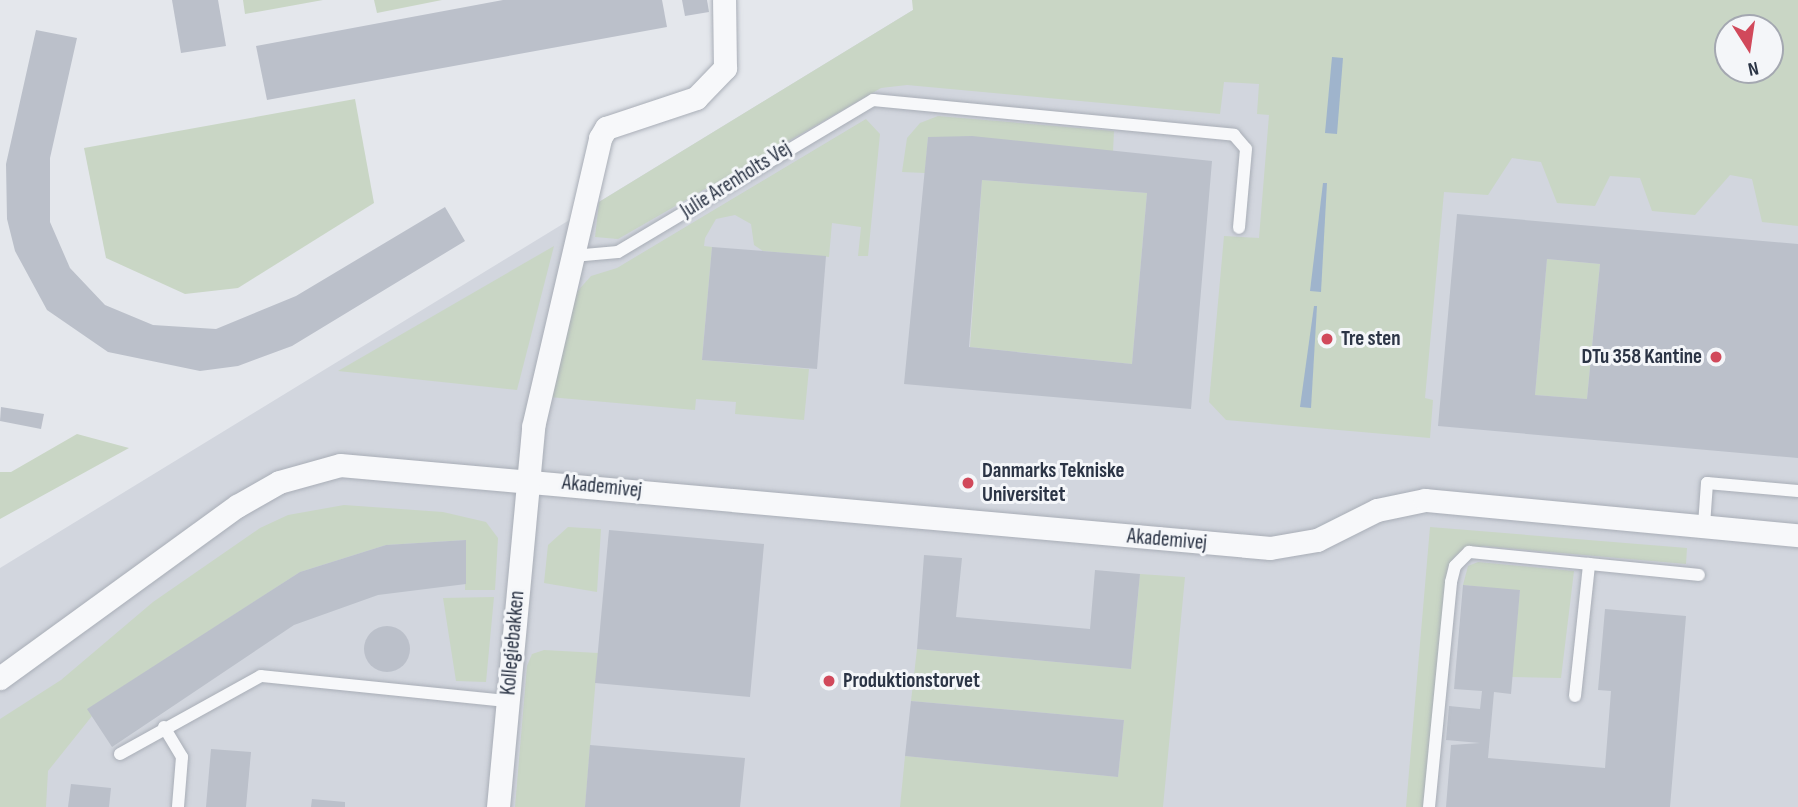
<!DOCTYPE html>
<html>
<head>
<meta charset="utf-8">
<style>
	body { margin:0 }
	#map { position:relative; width:1798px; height:807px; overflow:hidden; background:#e4e7ec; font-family:"Sofia Sans Condensed",sans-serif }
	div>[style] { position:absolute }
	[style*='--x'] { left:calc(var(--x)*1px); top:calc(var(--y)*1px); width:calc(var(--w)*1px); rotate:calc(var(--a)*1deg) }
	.built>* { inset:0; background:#d2d6de }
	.green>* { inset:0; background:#c9d6c5 }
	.water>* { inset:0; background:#9fb4cc }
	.building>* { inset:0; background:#bbc0ca }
	.round { border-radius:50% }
	.roads { filter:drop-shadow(0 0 2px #a9aeb7) drop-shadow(0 0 2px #a9aeb7) }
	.service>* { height:12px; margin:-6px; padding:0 6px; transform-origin:6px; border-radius:6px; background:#f7f8fa }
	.minor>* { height:23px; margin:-11.5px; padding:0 11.5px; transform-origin:11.5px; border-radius:11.5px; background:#f7f8fa }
	.dots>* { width:19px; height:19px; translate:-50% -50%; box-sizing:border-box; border:4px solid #f4f6f9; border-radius:50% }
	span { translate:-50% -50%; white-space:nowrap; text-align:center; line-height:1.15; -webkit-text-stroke:6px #f4f6f9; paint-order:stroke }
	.street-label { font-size:21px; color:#2b3445 }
	.poi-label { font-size:21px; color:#2b3445; font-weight:700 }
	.left { translate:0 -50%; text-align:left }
	.right { translate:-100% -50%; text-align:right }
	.north { position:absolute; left:1714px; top:14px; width:70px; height:70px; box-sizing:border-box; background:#f4f6f9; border:2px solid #a4a8b1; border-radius:50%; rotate:168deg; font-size:19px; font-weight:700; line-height:28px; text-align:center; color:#2b3445 }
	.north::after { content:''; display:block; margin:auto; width:24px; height:32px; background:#d1495b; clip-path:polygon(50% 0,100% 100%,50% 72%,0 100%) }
</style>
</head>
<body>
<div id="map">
	<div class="built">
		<i style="clip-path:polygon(evenodd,1798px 0,1798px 807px,0 807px,0 568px,913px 10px,1798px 0,1728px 28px,1770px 28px,1770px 70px,1728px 70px,1728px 28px)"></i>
	</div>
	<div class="green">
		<i style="clip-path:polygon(243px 0,323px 0,245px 14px)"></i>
		<i style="clip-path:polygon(374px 0,442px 0,377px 13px)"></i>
		<i style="clip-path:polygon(evenodd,912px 0,1798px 0,1798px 226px,1762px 222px,1752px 179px,1730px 175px,1695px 215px,1652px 211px,1640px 178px,1610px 176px,1595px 206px,1557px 203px,1541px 162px,1512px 158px,1488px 195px,1444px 192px,1425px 398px,1433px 400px,1430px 438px,1226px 420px,1209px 402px,1224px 236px,1259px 238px,1269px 115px,1257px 114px,1259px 84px,1224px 82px,1220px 114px,907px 85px,881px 88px,618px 239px,595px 237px,599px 202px,913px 10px,912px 0,1728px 28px,1770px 28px,1770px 70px,1728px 70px,1728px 28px)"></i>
		<i style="clip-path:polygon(355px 99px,374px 203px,238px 288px,185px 294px,106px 258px,84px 148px)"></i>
		<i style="clip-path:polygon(938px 116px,1114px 131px,1113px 152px,928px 137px,925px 173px,902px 172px,907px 138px,920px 123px)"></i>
		<i style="clip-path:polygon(866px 119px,880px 134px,868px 256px,858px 256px,861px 227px,832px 223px,829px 257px,763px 251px,754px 245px,751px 224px,735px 215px,716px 219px,705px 238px,704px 246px,712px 247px,702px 360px,809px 369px,804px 420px,735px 414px,736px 402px,696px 399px,695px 410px,549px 397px,575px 294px,591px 276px,617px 268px)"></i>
		<i style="clip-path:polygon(982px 180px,1147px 193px,1132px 364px,970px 347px)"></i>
		<i style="clip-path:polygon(554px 246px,517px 390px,338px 371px)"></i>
		<i style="clip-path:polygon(1547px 259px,1600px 264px,1587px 399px,1535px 395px)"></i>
		<i style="clip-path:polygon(77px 434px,129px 448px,0 519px,0 472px,11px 472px)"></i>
		<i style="clip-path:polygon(344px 505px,443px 512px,486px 522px,498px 538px,495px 590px,465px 590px,466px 540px,386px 545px,300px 572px,88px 709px,92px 716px,48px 771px,46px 807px,0 807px,0 719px,61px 680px,153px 602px,260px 528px,288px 515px)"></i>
		<i style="clip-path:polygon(568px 527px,601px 529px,597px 592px,544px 583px,548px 545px)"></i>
		<i style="clip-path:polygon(1430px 527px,1687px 548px,1686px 564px,1483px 546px,1456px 555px,1448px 566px,1424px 807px,1406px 807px)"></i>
		<i style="clip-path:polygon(1478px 562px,1574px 571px,1561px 678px,1511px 677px,1520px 591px,1463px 585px,1468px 566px)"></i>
		<i style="clip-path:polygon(1140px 574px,1185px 577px,1163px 807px,900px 807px,905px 756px,1118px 777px,1124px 720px,911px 701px,917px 649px,1131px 669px)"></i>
		<i style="clip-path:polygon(494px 597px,486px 682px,456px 681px,443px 598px)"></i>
		<i style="clip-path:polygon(544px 650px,598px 653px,585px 807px,515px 807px,527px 666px,532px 654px)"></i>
	</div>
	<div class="water">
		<i style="clip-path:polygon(1332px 57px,1343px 58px,1337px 134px,1325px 133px)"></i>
		<i style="clip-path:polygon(1323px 183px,1327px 183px,1321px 292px,1310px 291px)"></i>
		<i style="clip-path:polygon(1314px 306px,1317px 306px,1311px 408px,1300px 407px)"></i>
	</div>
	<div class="building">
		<i style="clip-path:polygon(172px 0,218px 0,226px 46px,181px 53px)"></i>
		<i style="clip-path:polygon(503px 0,662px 0,667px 27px,267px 100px,256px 46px)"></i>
		<i style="clip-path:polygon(682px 0,707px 0,709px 12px,685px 16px)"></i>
		<i style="clip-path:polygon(36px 30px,77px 38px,50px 158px,50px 222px,70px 268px,105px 305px,153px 325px,216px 329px,296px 296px,445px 207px,465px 241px,292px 346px,238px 366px,200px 371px,108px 352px,47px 310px,15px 251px,7px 219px,6px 164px)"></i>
		<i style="clip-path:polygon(evenodd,972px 136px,1212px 161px,1191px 409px,904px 384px,928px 137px,972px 136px,982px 180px,1147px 193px,1132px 364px,969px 347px,982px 180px)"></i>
		<i style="clip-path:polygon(evenodd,1457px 214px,1798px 244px,1798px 458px,1438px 426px,1457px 214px,1547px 259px,1600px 264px,1587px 399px,1535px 395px,1547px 259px)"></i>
		<i style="clip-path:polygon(712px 247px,826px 256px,817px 369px,702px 360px)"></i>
		<i style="clip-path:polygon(1px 407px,44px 414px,41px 429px,0 421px)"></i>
		<i style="clip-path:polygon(609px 530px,764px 544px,750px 697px,595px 683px)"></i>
		<i style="clip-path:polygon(466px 540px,466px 584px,378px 595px,294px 625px,112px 747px,87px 709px,300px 572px,386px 545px)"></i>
		<i style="clip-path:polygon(924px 555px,962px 558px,956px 617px,1090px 629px,1095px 570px,1140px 574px,1131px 669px,917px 649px)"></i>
		<i style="clip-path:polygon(1463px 585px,1520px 590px,1511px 694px,1494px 692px,1488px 758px,1605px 768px,1611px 691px,1598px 690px,1605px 609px,1686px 616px,1670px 807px,1446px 807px,1451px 745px,1480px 743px,1446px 740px,1449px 706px,1480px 709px,1482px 691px,1454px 689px)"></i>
		<i class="round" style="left:364px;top:626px;width:46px;height:46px"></i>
		<i style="clip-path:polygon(911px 701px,1124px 720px,1118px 777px,905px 756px)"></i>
		<i style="clip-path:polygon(590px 745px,745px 758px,740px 807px,585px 807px)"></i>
		<i style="clip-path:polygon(211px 749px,251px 752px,246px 807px,206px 807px)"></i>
		<i style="clip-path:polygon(71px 784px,111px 788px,109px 807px,68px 807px)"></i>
		<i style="clip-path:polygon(312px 799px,345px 802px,345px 807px,311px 807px)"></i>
	</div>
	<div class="roads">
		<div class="service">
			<i style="--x:573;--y:256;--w:45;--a:-5.1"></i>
			<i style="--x:618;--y:252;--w:297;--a:-30.8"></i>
			<i style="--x:873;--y:100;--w:363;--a:5.5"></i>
			<i style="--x:1234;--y:135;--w:18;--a:49"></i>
			<i style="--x:1246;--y:149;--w:79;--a:95.1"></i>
			<i style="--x:1704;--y:525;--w:42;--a:-85.9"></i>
			<i style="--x:1707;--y:483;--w:91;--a:5"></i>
			<i style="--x:1575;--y:696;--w:133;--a:-83.9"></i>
			<i style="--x:164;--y:727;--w:35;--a:59"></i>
			<i style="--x:182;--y:757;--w:50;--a:94.6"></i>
			<i style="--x:120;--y:754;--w:161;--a:-29"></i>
			<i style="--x:261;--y:676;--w:248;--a:5.8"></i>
			<i style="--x:1429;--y:807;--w:226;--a:-84.4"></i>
			<i style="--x:1451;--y:582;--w:16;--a:-76"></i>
			<i style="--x:1455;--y:566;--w:20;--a:-45"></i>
			<i style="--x:1469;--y:552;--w:231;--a:5.7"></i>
		</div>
		<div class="minor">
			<i style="--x:0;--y:678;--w:293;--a:-36"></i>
			<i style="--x:237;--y:506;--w:48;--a:-29.7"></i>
			<i style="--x:279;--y:482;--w:63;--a:-15.6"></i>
			<i style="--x:340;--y:465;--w:934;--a:5.1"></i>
			<i style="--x:1270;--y:548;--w:48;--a:-9.7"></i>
			<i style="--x:1317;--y:540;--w:67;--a:-26.6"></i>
			<i style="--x:1377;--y:510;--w:49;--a:-11.8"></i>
			<i style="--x:1425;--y:500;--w:375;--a:5.4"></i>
			<i style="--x:498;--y:807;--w:382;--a:-84.7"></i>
			<i style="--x:533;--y:427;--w:297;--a:-76.9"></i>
			<i style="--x:600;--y:138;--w:12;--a:-59"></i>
			<i style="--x:606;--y:128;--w:95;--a:-18.4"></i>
			<i style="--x:696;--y:98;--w:42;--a:-46"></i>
			<i style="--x:725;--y:68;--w:68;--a:-90.8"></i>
		</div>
	</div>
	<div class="dots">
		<i style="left:1327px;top:339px;background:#d1495b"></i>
		<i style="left:1716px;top:357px;background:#d1495b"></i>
		<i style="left:968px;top:483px;background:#d1495b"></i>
		<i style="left:829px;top:681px;background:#d1495b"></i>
	</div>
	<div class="street-label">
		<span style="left:736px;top:180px;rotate:-32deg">Julie Arenholts Vej</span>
		<span style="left:602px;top:487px;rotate:6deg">Akademivej</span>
		<span style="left:1167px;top:540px;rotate:5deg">Akademivej</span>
		<span style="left:513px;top:643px;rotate:-85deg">Kollegiebakken</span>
	</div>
	<div class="poi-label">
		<span class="left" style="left:1341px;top:339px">Tre sten</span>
		<span class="right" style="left:1702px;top:357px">DTu 358 Kantine</span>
		<span class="left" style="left:982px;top:483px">Danmarks Tekniske<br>Universitet</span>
		<span class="left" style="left:843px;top:681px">Produktionstorvet</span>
	</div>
	<div class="north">N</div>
</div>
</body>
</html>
